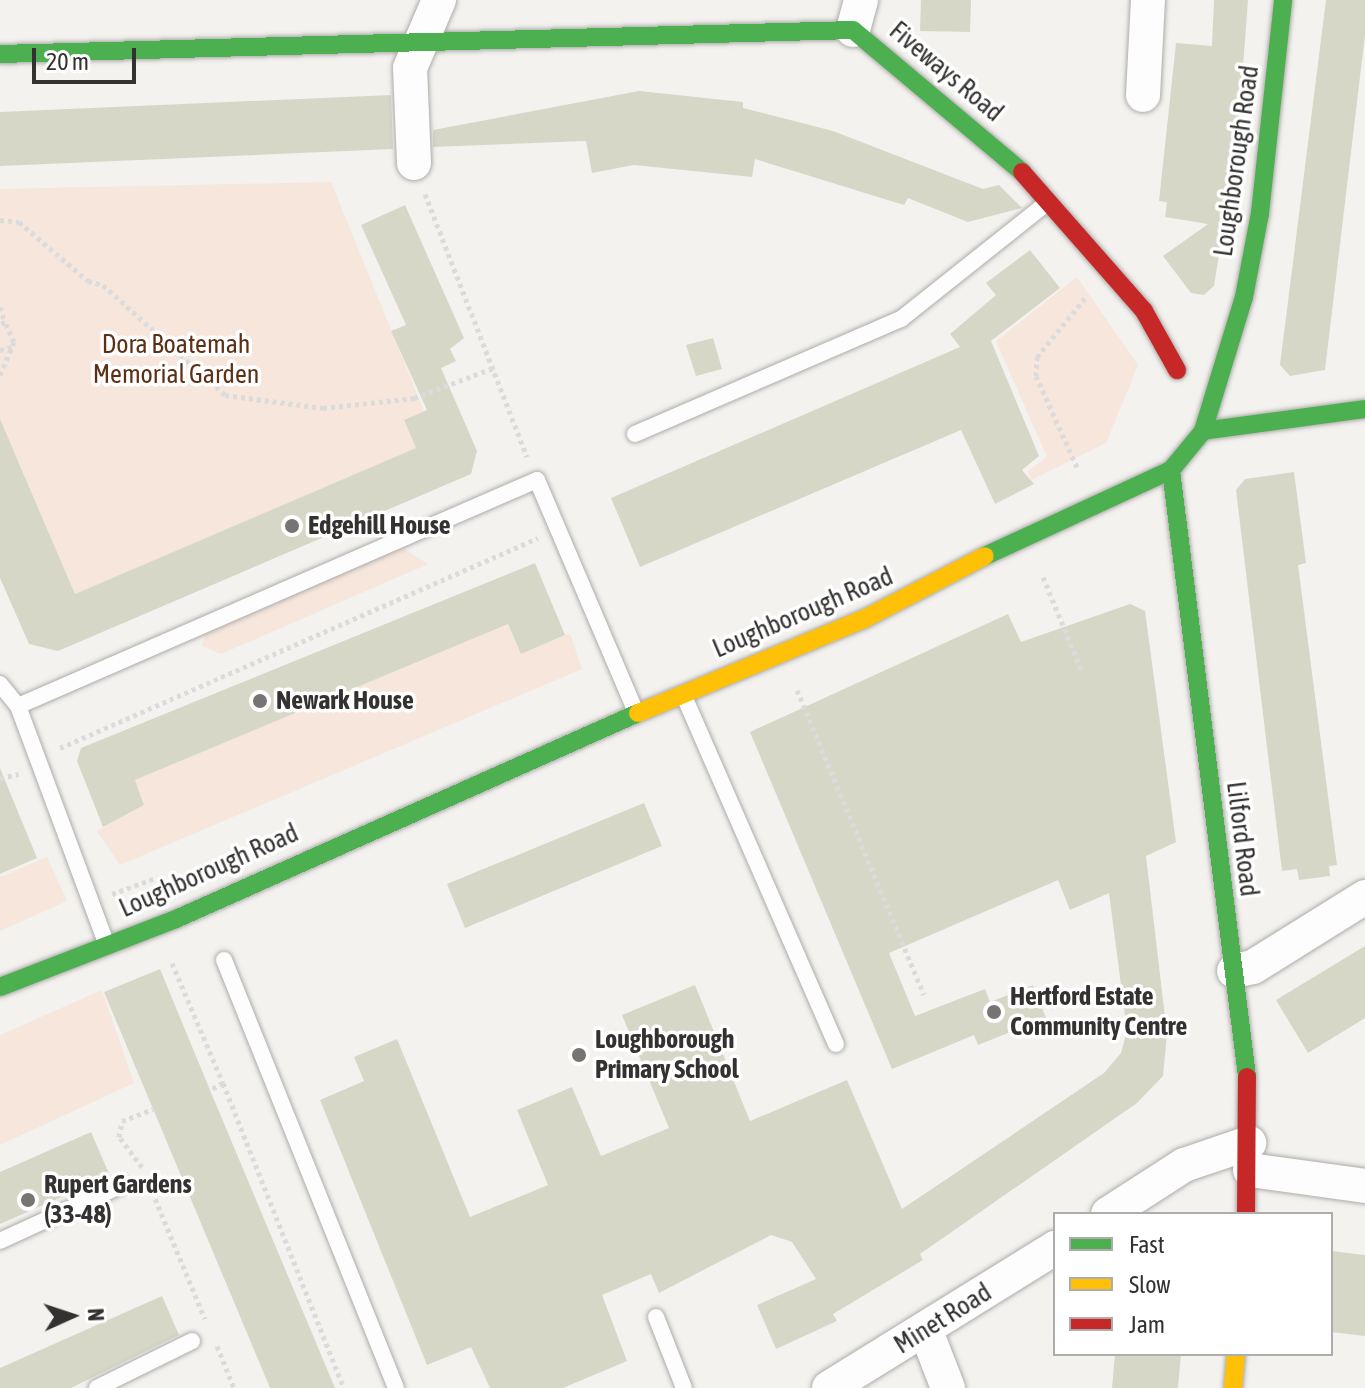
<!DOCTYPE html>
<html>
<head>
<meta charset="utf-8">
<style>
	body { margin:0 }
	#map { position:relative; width:1365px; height:1388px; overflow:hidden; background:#f3f2ef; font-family:"Asap Condensed",sans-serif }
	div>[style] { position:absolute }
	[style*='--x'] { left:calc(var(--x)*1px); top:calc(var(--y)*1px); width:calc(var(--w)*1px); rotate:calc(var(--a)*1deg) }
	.green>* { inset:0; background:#f6e6dc }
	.building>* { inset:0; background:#d7d7c8 }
	.path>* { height:5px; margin-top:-2.5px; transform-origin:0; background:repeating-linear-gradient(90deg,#dbdbdb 0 4px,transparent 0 8px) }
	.roads { filter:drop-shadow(0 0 2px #adacaa) drop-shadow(0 0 2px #adacaa) }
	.lane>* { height:16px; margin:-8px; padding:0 8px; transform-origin:8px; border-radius:8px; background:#fdfdfd }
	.street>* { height:34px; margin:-17px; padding:0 17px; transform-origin:17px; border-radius:17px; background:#fdfdfd }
	.fast>* { height:18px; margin:-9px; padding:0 9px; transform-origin:9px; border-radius:9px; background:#4caf50 }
	.slow>* { height:18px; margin:-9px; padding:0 9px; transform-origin:9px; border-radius:9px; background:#ffc107 }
	.jam>* { height:18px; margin:-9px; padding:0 9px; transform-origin:9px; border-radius:9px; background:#c62828 }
	.dots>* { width:22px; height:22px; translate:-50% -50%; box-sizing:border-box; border:4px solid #fff; border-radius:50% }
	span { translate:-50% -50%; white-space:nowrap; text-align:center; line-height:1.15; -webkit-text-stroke:7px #fff; paint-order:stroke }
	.street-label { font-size:26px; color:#333231 }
	.park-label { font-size:26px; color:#5c3015 }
	.poi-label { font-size:26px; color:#333231; font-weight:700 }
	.left { translate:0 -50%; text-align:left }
	.legend { position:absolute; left:1053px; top:1212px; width:280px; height:144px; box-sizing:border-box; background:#fff; border:2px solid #adadad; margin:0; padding:10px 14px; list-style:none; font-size:24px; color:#333231 }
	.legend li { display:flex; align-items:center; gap:16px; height:40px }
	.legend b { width:40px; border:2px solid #adadad }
	.north { position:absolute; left:32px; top:1276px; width:80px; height:80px; -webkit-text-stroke:6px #fff; paint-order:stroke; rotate:87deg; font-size:22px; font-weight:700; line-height:32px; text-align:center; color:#333231 }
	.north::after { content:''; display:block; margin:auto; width:28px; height:36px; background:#333231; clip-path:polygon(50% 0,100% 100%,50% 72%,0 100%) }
	.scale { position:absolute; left:32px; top:48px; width:104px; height:36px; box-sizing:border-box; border:4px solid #333231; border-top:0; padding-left:10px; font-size:24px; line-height:28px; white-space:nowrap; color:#333231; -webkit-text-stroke:6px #fff; paint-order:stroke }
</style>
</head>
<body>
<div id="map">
	<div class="green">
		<i style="clip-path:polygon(331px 182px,424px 411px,404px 420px,416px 448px,75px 594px,14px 451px,0 457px,0 189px)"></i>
		<i style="clip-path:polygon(1077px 277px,1138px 365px,1106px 443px,1031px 480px,1028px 471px,1047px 457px,996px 341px)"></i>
		<i style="clip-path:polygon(401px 547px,428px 564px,221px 654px,202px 646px,208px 625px)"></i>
		<i style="clip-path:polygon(508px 624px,521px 654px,570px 633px,582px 669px,120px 865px,97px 831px,144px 805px,135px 780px)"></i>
		<i style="clip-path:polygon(47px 857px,67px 901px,0 931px,0 877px)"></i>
		<i style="clip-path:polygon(102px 990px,134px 1083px,0 1145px,0 1035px)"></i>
	</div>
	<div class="building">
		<i style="clip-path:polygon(921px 0,971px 0,970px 32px,920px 31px)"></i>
		<i style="clip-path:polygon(1214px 0,1248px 0,1238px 134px,1214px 286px,1204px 295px,1191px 293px,1163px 256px,1208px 224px,1165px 217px,1167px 202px,1159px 201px,1176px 43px,1212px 46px)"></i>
		<i style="clip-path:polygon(1326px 0,1365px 0,1365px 35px,1325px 370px,1290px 376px,1280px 365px)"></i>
		<i style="clip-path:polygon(639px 91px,743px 102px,743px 108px,833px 131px,983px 189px,999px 185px,1022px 208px,968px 222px,908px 198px,904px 205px,755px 159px,752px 177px,634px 165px,592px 173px,586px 141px,433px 147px,433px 130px)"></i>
		<i style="clip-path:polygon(391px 95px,393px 149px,0 166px,0 112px)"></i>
		<i style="clip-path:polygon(405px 205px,464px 338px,450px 349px,456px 361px,441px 368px,477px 451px,471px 474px,58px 651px,29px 644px,0 578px,0 419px,75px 594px,416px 448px,404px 420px,427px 410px,391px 331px,406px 325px,361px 225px)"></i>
		<i style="clip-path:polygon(1030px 250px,1060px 288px,991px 341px,1039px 456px,1022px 470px,1034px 484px,995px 504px,961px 430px,640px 567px,611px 498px,960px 347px,950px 334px,996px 295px,986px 283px)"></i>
		<i style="clip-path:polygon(713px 338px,722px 369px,696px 376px,686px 345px)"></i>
		<i style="clip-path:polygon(1294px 472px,1306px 563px,1298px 565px,1337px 865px,1329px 866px,1330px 876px,1299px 880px,1297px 869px,1282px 871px,1236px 490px,1245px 479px)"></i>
		<i style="clip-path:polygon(535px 563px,565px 635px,521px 654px,508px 624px,135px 780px,144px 805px,103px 827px,77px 761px,81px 748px)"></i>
		<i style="clip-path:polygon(1130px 604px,1145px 611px,1176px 842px,1146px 856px,1167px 1034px,1163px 1076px,1137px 1103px,920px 1254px,923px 1260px,833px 1314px,837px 1321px,776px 1349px,757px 1305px,816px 1279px,792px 1242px,771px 1235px,659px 1293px,651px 1274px,602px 1295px,627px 1361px,563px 1388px,490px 1388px,471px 1347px,427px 1365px,320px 1100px,364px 1081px,354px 1057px,397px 1039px,470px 1217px,548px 1185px,517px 1110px,572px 1087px,601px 1156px,669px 1128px,622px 1015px,695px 985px,750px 1121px,847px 1080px,902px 1209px,1104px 1073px,1121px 1053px,1127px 1031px,1109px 893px,1070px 910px,1058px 880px,889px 953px,915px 1016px,985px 989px,990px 1002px,1033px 985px,1046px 1018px,978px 1045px,974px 1035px,892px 1069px,750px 732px,1008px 614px,1021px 642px)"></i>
		<i style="clip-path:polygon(0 768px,37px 858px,0 874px)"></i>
		<i style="clip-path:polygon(644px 803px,662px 846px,465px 928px,447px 884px)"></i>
		<i style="clip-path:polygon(1365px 946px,1365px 1018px,1308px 1053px,1276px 1000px)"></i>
		<i style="clip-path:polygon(160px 969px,210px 1090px,335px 1388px,270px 1388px,104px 992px)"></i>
		<i style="clip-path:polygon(91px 1132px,110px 1176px,0 1224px,0 1172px)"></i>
		<i style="clip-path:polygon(1331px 1251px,1365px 1255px,1365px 1336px,1331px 1332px)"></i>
		<i style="clip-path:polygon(162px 1296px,179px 1335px,71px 1388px,0 1388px,0 1368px)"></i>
		<i style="clip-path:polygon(1115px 1354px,1181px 1354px,1178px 1388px,1112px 1388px)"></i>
	</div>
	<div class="path">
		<i style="--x:425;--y:194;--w:282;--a:68.8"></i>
		<i style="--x:0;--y:220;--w:19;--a:6"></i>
		<i style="--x:19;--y:222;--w:91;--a:40.5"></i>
		<i style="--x:88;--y:281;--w:16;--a:15"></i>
		<i style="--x:103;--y:285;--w:164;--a:42"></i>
		<i style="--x:225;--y:395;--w:99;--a:7.6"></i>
		<i style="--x:323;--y:408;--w:92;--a:-6.3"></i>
		<i style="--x:414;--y:398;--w:85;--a:-20.8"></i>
		<i style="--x:0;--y:307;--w:16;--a:72"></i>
		<i style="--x:5;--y:322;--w:5;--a:158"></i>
		<i style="--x:0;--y:350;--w:12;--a:-14"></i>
		<i style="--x:0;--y:375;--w:36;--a:-67"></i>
		<i style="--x:14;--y:342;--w:22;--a:-114"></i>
		<i style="--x:1077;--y:467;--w:100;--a:-114.3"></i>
		<i style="--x:1036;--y:376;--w:19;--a:-87"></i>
		<i style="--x:1037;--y:357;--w:76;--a:-50.9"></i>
		<i style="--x:1043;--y:577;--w:100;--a:67.6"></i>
		<i style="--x:797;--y:690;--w:330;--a:67.4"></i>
		<i style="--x:60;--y:748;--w:522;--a:-23.72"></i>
		<i style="--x:0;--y:778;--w:19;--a:-12"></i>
		<i style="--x:112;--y:894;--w:49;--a:-20.3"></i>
		<i style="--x:158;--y:877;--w:8;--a:45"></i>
		<i style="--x:172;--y:963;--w:130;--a:67"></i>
		<i style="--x:223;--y:1083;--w:15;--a:152"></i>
		<i style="--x:223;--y:1083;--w:328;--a:68.4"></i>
		<i style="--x:142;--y:1167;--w:38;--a:-127"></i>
		<i style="--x:119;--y:1137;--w:16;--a:-79"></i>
		<i style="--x:122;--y:1121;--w:33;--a:-21"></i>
		<i style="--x:149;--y:1184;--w:146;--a:67.5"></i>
		<i style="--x:217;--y:1346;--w:45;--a:68"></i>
	</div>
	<div class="roads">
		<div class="lane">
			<i style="--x:635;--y:434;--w:290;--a:-23.4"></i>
			<i style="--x:901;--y:319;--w:188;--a:-38.5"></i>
			<i style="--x:0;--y:684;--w:28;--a:51"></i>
			<i style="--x:18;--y:706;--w:253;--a:69.6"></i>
			<i style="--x:683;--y:694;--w:382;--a:66.4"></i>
			<i style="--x:18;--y:706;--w:566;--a:-23.53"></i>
			<i style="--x:537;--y:480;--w:252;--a:66.9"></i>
			<i style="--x:224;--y:960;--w:461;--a:68.1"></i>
			<i style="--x:0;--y:1241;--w:134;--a:-24.7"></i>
			<i style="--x:656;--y:1317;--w:76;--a:68.5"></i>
			<i style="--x:97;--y:1388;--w:106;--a:-26.3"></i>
		</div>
		<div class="street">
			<i style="--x:853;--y:30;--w:31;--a:-75"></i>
			<i style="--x:1143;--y:95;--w:95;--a:-87"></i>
			<i style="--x:414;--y:163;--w:95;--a:-92.4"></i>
			<i style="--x:410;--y:68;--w:74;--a:-66.9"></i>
			<i style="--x:1234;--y:971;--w:19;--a:-12"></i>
			<i style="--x:1253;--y:967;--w:132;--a:-32"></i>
			<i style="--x:1250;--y:1170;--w:116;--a:7.9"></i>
			<i style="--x:1108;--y:1214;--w:90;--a:-32.8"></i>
			<i style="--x:1184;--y:1165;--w:69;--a:-18.7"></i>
			<i style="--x:926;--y:1331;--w:61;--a:68.9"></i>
			<i style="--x:829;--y:1388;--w:266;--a:-31.8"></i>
		</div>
		<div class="fast">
			<i style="--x:0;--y:54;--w:853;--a:-1.61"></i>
			<i style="--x:853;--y:30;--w:221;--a:40"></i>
			<i style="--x:1203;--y:431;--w:163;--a:-7.7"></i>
			<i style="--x:1171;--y:470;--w:612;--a:82.86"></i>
			<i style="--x:985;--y:556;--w:205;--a:-24.8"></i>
			<i style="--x:1171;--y:470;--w:50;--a:-50.6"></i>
			<i style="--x:1203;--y:431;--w:140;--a:-73"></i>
			<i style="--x:1244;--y:297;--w:86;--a:-79.2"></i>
			<i style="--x:1260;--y:213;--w:214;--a:-83.8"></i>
			<i style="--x:0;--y:987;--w:189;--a:-21.1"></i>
			<i style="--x:176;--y:919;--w:506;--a:-24.03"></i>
		</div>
		<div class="slow">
			<i style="--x:638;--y:713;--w:245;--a:-22.6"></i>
			<i style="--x:864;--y:619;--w:136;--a:-27.5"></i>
			<i style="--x:1233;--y:1388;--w:34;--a:-85"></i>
		</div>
		<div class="jam">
			<i style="--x:1022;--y:172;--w:185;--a:48.7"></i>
			<i style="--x:1144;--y:311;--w:68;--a:60.8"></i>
			<i style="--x:1246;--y:1214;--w:137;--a:-89.6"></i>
		</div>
	</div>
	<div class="dots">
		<i style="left:292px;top:526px;background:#767574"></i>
		<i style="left:260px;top:701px;background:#767574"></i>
		<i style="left:994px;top:1012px;background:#767574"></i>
		<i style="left:579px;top:1055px;background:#767574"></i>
		<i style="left:28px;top:1200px;background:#767574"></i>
	</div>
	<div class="street-label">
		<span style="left:946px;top:72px;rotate:40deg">Fiveways Road</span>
		<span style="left:1237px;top:161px;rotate:-82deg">Loughborough Road</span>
		<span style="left:803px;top:613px;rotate:-23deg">Loughborough Road</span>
		<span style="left:1242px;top:839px;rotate:83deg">Lilford Road</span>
		<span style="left:209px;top:871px;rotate:-24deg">Loughborough Road</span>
		<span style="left:943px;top:1319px;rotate:-32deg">Minet Road</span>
	</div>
	<div class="park-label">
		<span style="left:176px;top:360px">Dora Boatemah<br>Memorial Garden</span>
	</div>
	<div class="poi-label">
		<span class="left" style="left:308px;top:526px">Edgehill House</span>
		<span class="left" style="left:276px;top:701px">Newark House</span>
		<span class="left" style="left:1010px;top:1012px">Hertford Estate<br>Community Centre</span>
		<span class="left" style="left:595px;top:1055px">Loughborough<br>Primary School</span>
		<span class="left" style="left:44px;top:1200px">Rupert Gardens<br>(33-48)</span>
	</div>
	<ul class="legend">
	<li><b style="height:10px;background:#4caf50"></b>Fast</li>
	<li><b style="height:10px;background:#ffc107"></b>Slow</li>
	<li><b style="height:10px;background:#c62828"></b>Jam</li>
	</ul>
	<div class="north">N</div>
	<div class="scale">20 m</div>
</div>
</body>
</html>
